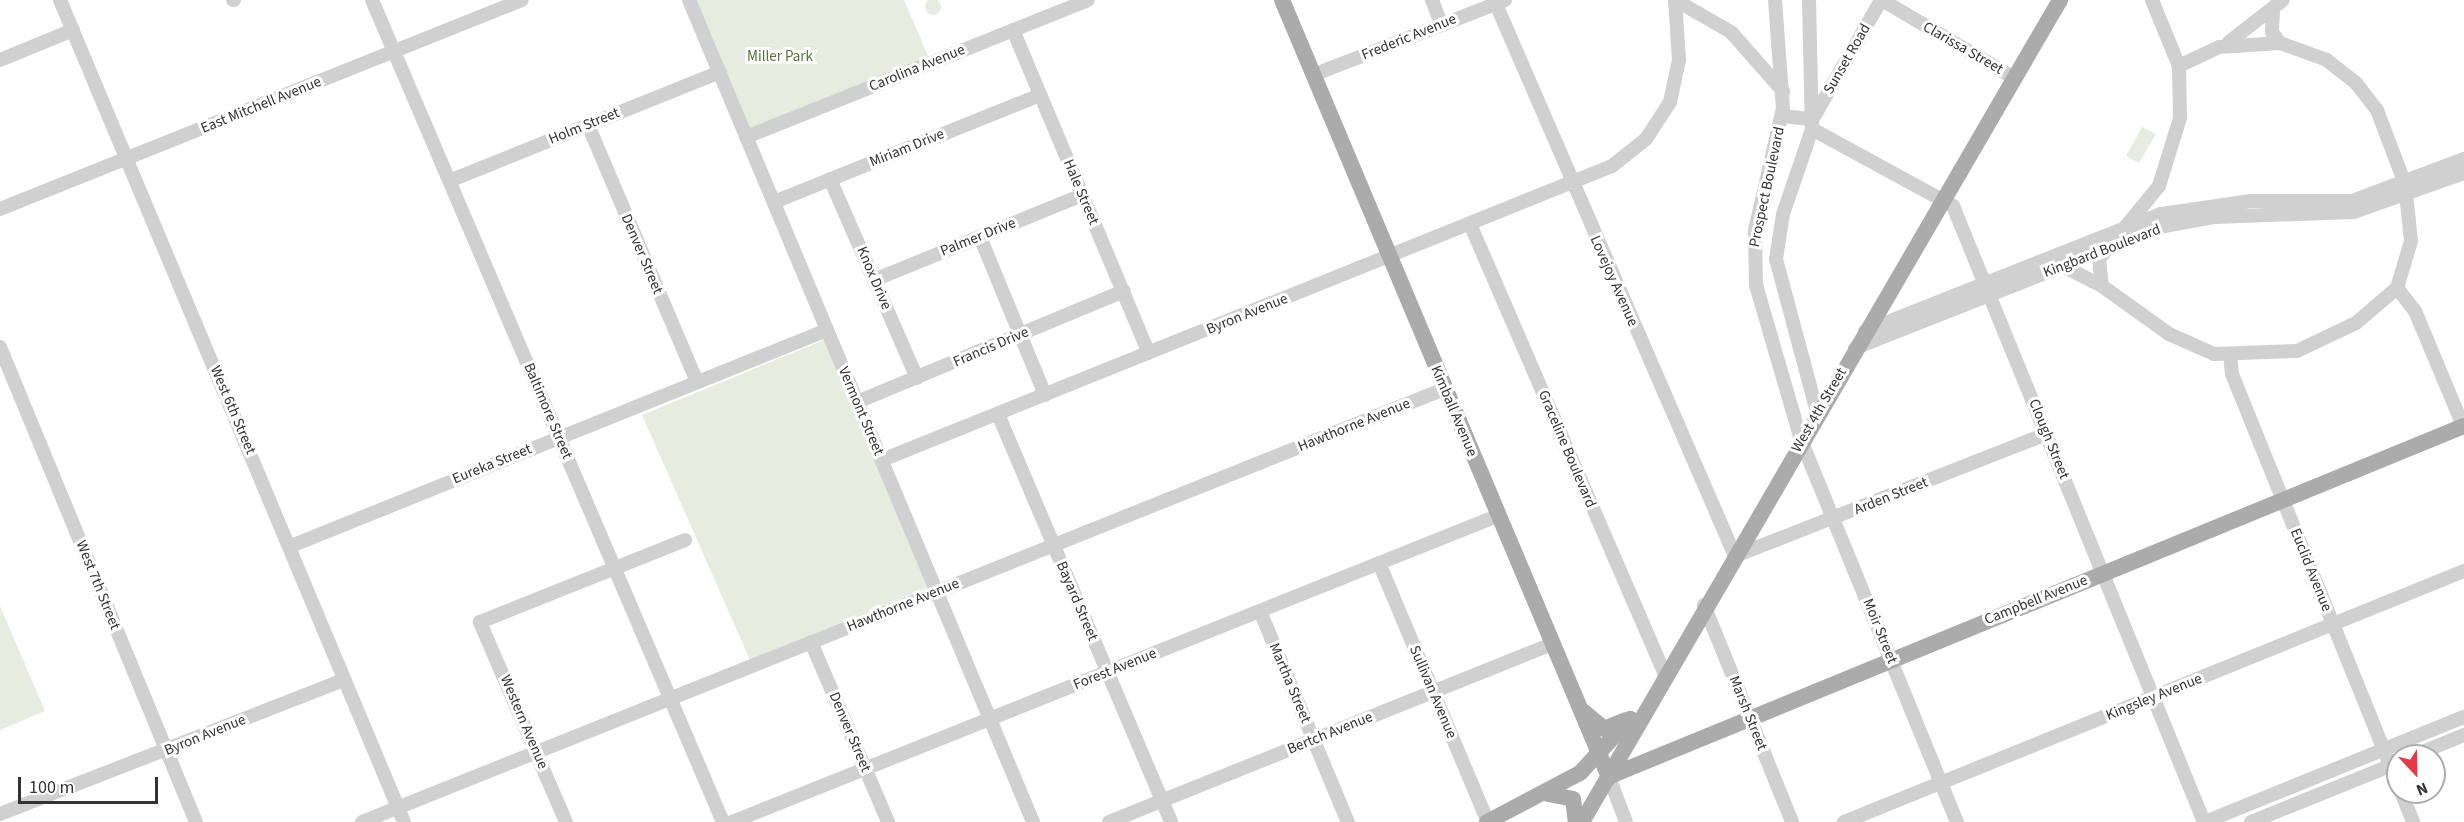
<!DOCTYPE html>
<html>
<head>
<meta charset="utf-8">
<style>
	body { margin:0 }
	#map { position:relative; width:2464px; height:822px; overflow:hidden; background:#fff; font-family:"Source Sans 3",sans-serif }
	div>[style] { position:absolute }
	[style*='--x'] { left:calc(var(--x)*1px); top:calc(var(--y)*1px); width:calc(var(--w)*1px); rotate:calc(var(--a)*1deg) }
	.green>* { inset:0; background:#e6ecdf }
	.round { border-radius:50% }
	.minor>* { height:14px; margin:-7px; padding:0 7px; transform-origin:7px; border-radius:7px; background:#d0d0d0 }
	.major>* { height:16px; margin:-8px; padding:0 8px; transform-origin:8px; border-radius:8px; background:#ababab }
	span { translate:-50% -50%; white-space:nowrap; text-align:center; line-height:1.15; -webkit-text-stroke:6px #fff; paint-order:stroke }
	.street-label { font-size:15px; color:#333 }
	.park-label { font-size:15px; color:#56703f }
	.north { position:absolute; left:2386px; top:744px; width:60px; height:60px; box-sizing:border-box; background:#fff; border:2px solid #adadad; border-radius:50%; rotate:158deg; font-size:16px; font-weight:700; line-height:24px; text-align:center; color:#333 }
	.north::after { content:''; display:block; margin:auto; width:21px; height:27px; background:#e63946; clip-path:polygon(50% 0,100% 100%,50% 72%,0 100%) }
	.scale { position:absolute; left:18px; top:777px; width:140px; height:27px; box-sizing:border-box; border:3px solid #333; border-top:0; padding-left:8px; font-size:18px; line-height:21px; white-space:nowrap; color:#333; -webkit-text-stroke:4px #fff; paint-order:stroke }
</style>
</head>
<body>
<div id="map">
	<div class="green">
		<i class="round" style="left:925px;top:-1px;width:16px;height:16px"></i>
		<i style="clip-path:polygon(695px 0,904px 0,929px 58px,748px 131px)"></i>
		<i style="clip-path:polygon(2142px 127px,2156px 134px,2139px 163px,2126px 156px)"></i>
		<i style="clip-path:polygon(824px 340px,928px 587px,750px 660px,642px 415px)"></i>
		<i style="clip-path:polygon(0 606px,45px 711px,0 730px)"></i>
	</div>
	<div class="minor">
		<i style="--x:60;--y:0;--w:891;--a:67.29"></i>
		<i style="--x:233;--y:0;--w:1;--a:0"></i>
		<i style="--x:372;--y:0;--w:894;--a:66.88"></i>
		<i style="--x:689;--y:0;--w:891;--a:67.29"></i>
		<i style="--x:1432;--y:0;--w:26;--a:69"></i>
		<i style="--x:1775;--y:0;--w:108;--a:85.8"></i>
		<i style="--x:1783;--y:108;--w:125;--a:102.9"></i>
		<i style="--x:1755;--y:230;--w:55;--a:89"></i>
		<i style="--x:1756;--y:285;--w:161;--a:73.8"></i>
		<i style="--x:1801;--y:440;--w:413;--a:67.8"></i>
		<i style="--x:1809;--y:0;--w:129;--a:88.7"></i>
		<i style="--x:1812;--y:129;--w:90;--a:108.8"></i>
		<i style="--x:1783;--y:214;--w:46;--a:98.8"></i>
		<i style="--x:1776;--y:259;--w:158;--a:75"></i>
		<i style="--x:1882;--y:0;--w:153;--a:30.6"></i>
		<i style="--x:2152;--y:0;--w:71;--a:67.8"></i>
		<i style="--x:2179;--y:66;--w:52;--a:88.9"></i>
		<i style="--x:2180;--y:118;--w:71;--a:107.2"></i>
		<i style="--x:2159;--y:186;--w:94;--a:129.4"></i>
		<i style="--x:2099;--y:259;--w:27;--a:84"></i>
		<i style="--x:2102;--y:286;--w:82;--a:35.6"></i>
		<i style="--x:2169;--y:334;--w:49;--a:24"></i>
		<i style="--x:2214;--y:354;--w:83;--a:-2.1"></i>
		<i style="--x:2297;--y:351;--w:65;--a:-25.4"></i>
		<i style="--x:2356;--y:323;--w:54;--a:-40.5"></i>
		<i style="--x:2397;--y:288;--w:49;--a:-73.4"></i>
		<i style="--x:2411;--y:241;--w:57;--a:-96"></i>
		<i style="--x:2405;--y:184;--w:79;--a:-110.7"></i>
		<i style="--x:2377;--y:110;--w:34;--a:-128"></i>
		<i style="--x:2356;--y:83;--w:37;--a:-142"></i>
		<i style="--x:2327;--y:60;--w:50;--a:-160.1"></i>
		<i style="--x:2280;--y:43;--w:61;--a:176.2"></i>
		<i style="--x:2219;--y:47;--w:44;--a:154.6"></i>
		<i style="--x:1496;--y:4;--w:602;--a:66.59"></i>
		<i style="--x:1735;--y:556;--w:335;--a:-21.4"></i>
		<i style="--x:2273;--y:11;--w:21;--a:93"></i>
		<i style="--x:2272;--y:32;--w:14;--a:54"></i>
		<i style="--x:1013;--y:30;--w:350;--a:67.2"></i>
		<i style="--x:2229;--y:42;--w:68;--a:-37.9"></i>
		<i style="--x:0;--y:60;--w:79;--a:-22.3"></i>
		<i style="--x:1313;--y:75;--w:206;--a:-21.3"></i>
		<i style="--x:1815;--y:115;--w:133;--a:-60.1"></i>
		<i style="--x:1782;--y:116;--w:31;--a:6"></i>
		<i style="--x:588;--y:125;--w:279;--a:67"></i>
		<i style="--x:1812;--y:129;--w:161;--a:28.6"></i>
		<i style="--x:1953;--y:206;--w:665;--a:67.83"></i>
		<i style="--x:746;--y:137;--w:368;--a:-21.8"></i>
		<i style="--x:830;--y:179;--w:217;--a:66.4"></i>
		<i style="--x:449;--y:181;--w:292;--a:-21.9"></i>
		<i style="--x:774;--y:202;--w:287;--a:-21.9"></i>
		<i style="--x:0;--y:209;--w:562;--a:-21.82"></i>
		<i style="--x:1470;--y:224;--w:489;--a:66.6"></i>
		<i style="--x:980;--y:237;--w:171;--a:67.6"></i>
		<i style="--x:2065;--y:267;--w:42;--a:27.2"></i>
		<i style="--x:874;--y:280;--w:225;--a:-22.2"></i>
		<i style="--x:2397;--y:288;--w:29;--a:52"></i>
		<i style="--x:2415;--y:311;--w:127;--a:67.3"></i>
		<i style="--x:1865;--y:331;--w:318;--a:-21.6"></i>
		<i style="--x:2161;--y:214;--w:91;--a:-8.2"></i>
		<i style="--x:2251;--y:201;--w:101;--a:0"></i>
		<i style="--x:2352;--y:201;--w:120;--a:-20.6"></i>
		<i style="--x:0;--y:347;--w:514;--a:67.58"></i>
		<i style="--x:1855;--y:348;--w:332;--a:-21.5"></i>
		<i style="--x:2164;--y:226;--w:52;--a:-10"></i>
		<i style="--x:2215;--y:217;--w:139;--a:-2.1"></i>
		<i style="--x:2354;--y:212;--w:117;--a:-19.5"></i>
		<i style="--x:2230;--y:355;--w:19;--a:84"></i>
		<i style="--x:2232;--y:374;--w:442;--a:68"></i>
		<i style="--x:857;--y:402;--w:289;--a:-22.6"></i>
		<i style="--x:998;--y:414;--w:443;--a:67"></i>
		<i style="--x:882;--y:460;--w:787;--a:-21.94"></i>
		<i style="--x:1612;--y:166;--w:43;--a:-38.5"></i>
		<i style="--x:1646;--y:139;--w:44;--a:-57"></i>
		<i style="--x:1670;--y:102;--w:43;--a:-77.9"></i>
		<i style="--x:1679;--y:60;--w:60;--a:-93.8"></i>
		<i style="--x:1675;--y:0;--w:64;--a:29.7"></i>
		<i style="--x:1731;--y:32;--w:79;--a:48.6"></i>
		<i style="--x:291;--y:546;--w:578;--a:-21.95"></i>
		<i style="--x:1379;--y:563;--w:281;--a:67.2"></i>
		<i style="--x:1704;--y:605;--w:234;--a:67.9"></i>
		<i style="--x:1260;--y:611;--w:229;--a:67.4"></i>
		<i style="--x:811;--y:642;--w:196;--a:66.8"></i>
		<i style="--x:2413;--y:756;--w:55;--a:-22.4"></i>
		<i style="--x:1609;--y:777;--w:48;--a:69.3"></i>
		<i style="--x:2401;--y:792;--w:32;--a:68"></i>
		<i style="--x:0;--y:814;--w:368;--a:-21.3"></i>
		<i style="--x:362;--y:822;--w:1165;--a:-21.81"></i>
		<i style="--x:566;--y:822;--w:218;--a:-113.3"></i>
		<i style="--x:480;--y:622;--w:221;--a:-21.8"></i>
		<i style="--x:732;--y:822;--w:824;--a:-21.8"></i>
		<i style="--x:1109;--y:822;--w:476;--a:-21.9"></i>
		<i style="--x:1844;--y:822;--w:669;--a:-22.04"></i>
		<i style="--x:2205;--y:822;--w:279;--a:-22.1"></i>
		<i style="--x:2251;--y:822;--w:157;--a:-22"></i>
	</div>
	<div class="major">
		<i style="--x:1282;--y:0;--w:843;--a:67.18"></i>
		<i style="--x:1584;--y:712;--w:26;--a:40"></i>
		<i style="--x:1604;--y:729;--w:24;--a:-22"></i>
		<i style="--x:1610;--y:776;--w:923;--a:-22.29"></i>
		<i style="--x:1548;--y:794;--w:25;--a:11"></i>
		<i style="--x:1573;--y:799;--w:23;--a:83"></i>
		<i style="--x:1487;--y:822;--w:105;--a:-27.8"></i>
		<i style="--x:1580;--y:773;--w:74;--a:-47.2"></i>
		<i style="--x:1582;--y:822;--w:951;--a:-59.82"></i>
	</div>
	<div class="street-label">
		<span style="left:1409px;top:37px;rotate:-22deg">Frederic Avenue</span>
		<span style="left:1963px;top:48px;rotate:30deg">Clarissa Street</span>
		<span style="left:1847px;top:59px;rotate:-60deg">Sunset Road</span>
		<span style="left:917px;top:68px;rotate:-22deg">Carolina Avenue</span>
		<span style="left:261px;top:105px;rotate:-22deg">East Mitchell Avenue</span>
		<span style="left:584px;top:126px;rotate:-22deg">Holm Street</span>
		<span style="left:907px;top:148px;rotate:-22deg">Miriam Drive</span>
		<span style="left:1767px;top:187px;rotate:-78deg">Prospect Boulevard</span>
		<span style="left:1081px;top:192px;rotate:67deg">Hale Street</span>
		<span style="left:978px;top:237px;rotate:-22deg">Palmer Drive</span>
		<span style="left:2102px;top:251px;rotate:-21deg">Kingbard Boulevard</span>
		<span style="left:642px;top:254px;rotate:67deg">Denver Street</span>
		<span style="left:874px;top:278px;rotate:67deg">Knox Drive</span>
		<span style="left:1614px;top:281px;rotate:66deg">Lovejoy Avenue</span>
		<span style="left:1247px;top:314px;rotate:-22deg">Byron Avenue</span>
		<span style="left:991px;top:347px;rotate:-23deg">Francis Drive</span>
		<span style="left:233px;top:410px;rotate:67deg">West 6th Street</span>
		<span style="left:1819px;top:410px;rotate:-60deg">West 4th Street</span>
		<span style="left:548px;top:411px;rotate:67deg">Baltimore Street</span>
		<span style="left:861px;top:411px;rotate:67deg">Vermont Street</span>
		<span style="left:1454px;top:411px;rotate:67deg">Kimball Avenue</span>
		<span style="left:1354px;top:425px;rotate:-22deg">Hawthorne Avenue</span>
		<span style="left:2049px;top:439px;rotate:68deg">Clough Street</span>
		<span style="left:1567px;top:449px;rotate:67deg">Graceline Boulevard</span>
		<span style="left:492px;top:464px;rotate:-22deg">Eureka Street</span>
		<span style="left:1891px;top:496px;rotate:-22deg">Arden Street</span>
		<span style="left:2311px;top:570px;rotate:68deg">Euclid Avenue</span>
		<span style="left:98px;top:585px;rotate:68deg">West 7th Street</span>
		<span style="left:2036px;top:600px;rotate:-22deg">Campbell Avenue</span>
		<span style="left:1077px;top:601px;rotate:67deg">Bayard Street</span>
		<span style="left:903px;top:605px;rotate:-22deg">Hawthorne Avenue</span>
		<span style="left:1880px;top:631px;rotate:68deg">Moir Street</span>
		<span style="left:1115px;top:669px;rotate:-22deg">Forest Avenue</span>
		<span style="left:1290px;top:683px;rotate:67deg">Martha Street</span>
		<span style="left:1433px;top:692px;rotate:67deg">Sullivan Avenue</span>
		<span style="left:2154px;top:697px;rotate:-22deg">Kingsley Avenue</span>
		<span style="left:1748px;top:713px;rotate:68deg">Marsh Street</span>
		<span style="left:524px;top:722px;rotate:67deg">Western Avenue</span>
		<span style="left:850px;top:732px;rotate:67deg">Denver Street</span>
		<span style="left:1330px;top:733px;rotate:-22deg">Bertch Avenue</span>
		<span style="left:205px;top:735px;rotate:-22deg">Byron Avenue</span>
	</div>
	<div class="park-label">
		<span style="left:780px;top:57px">Miller Park</span>
	</div>
	<div class="north">N</div>
	<div class="scale">100 m</div>
</div>
</body>
</html>
